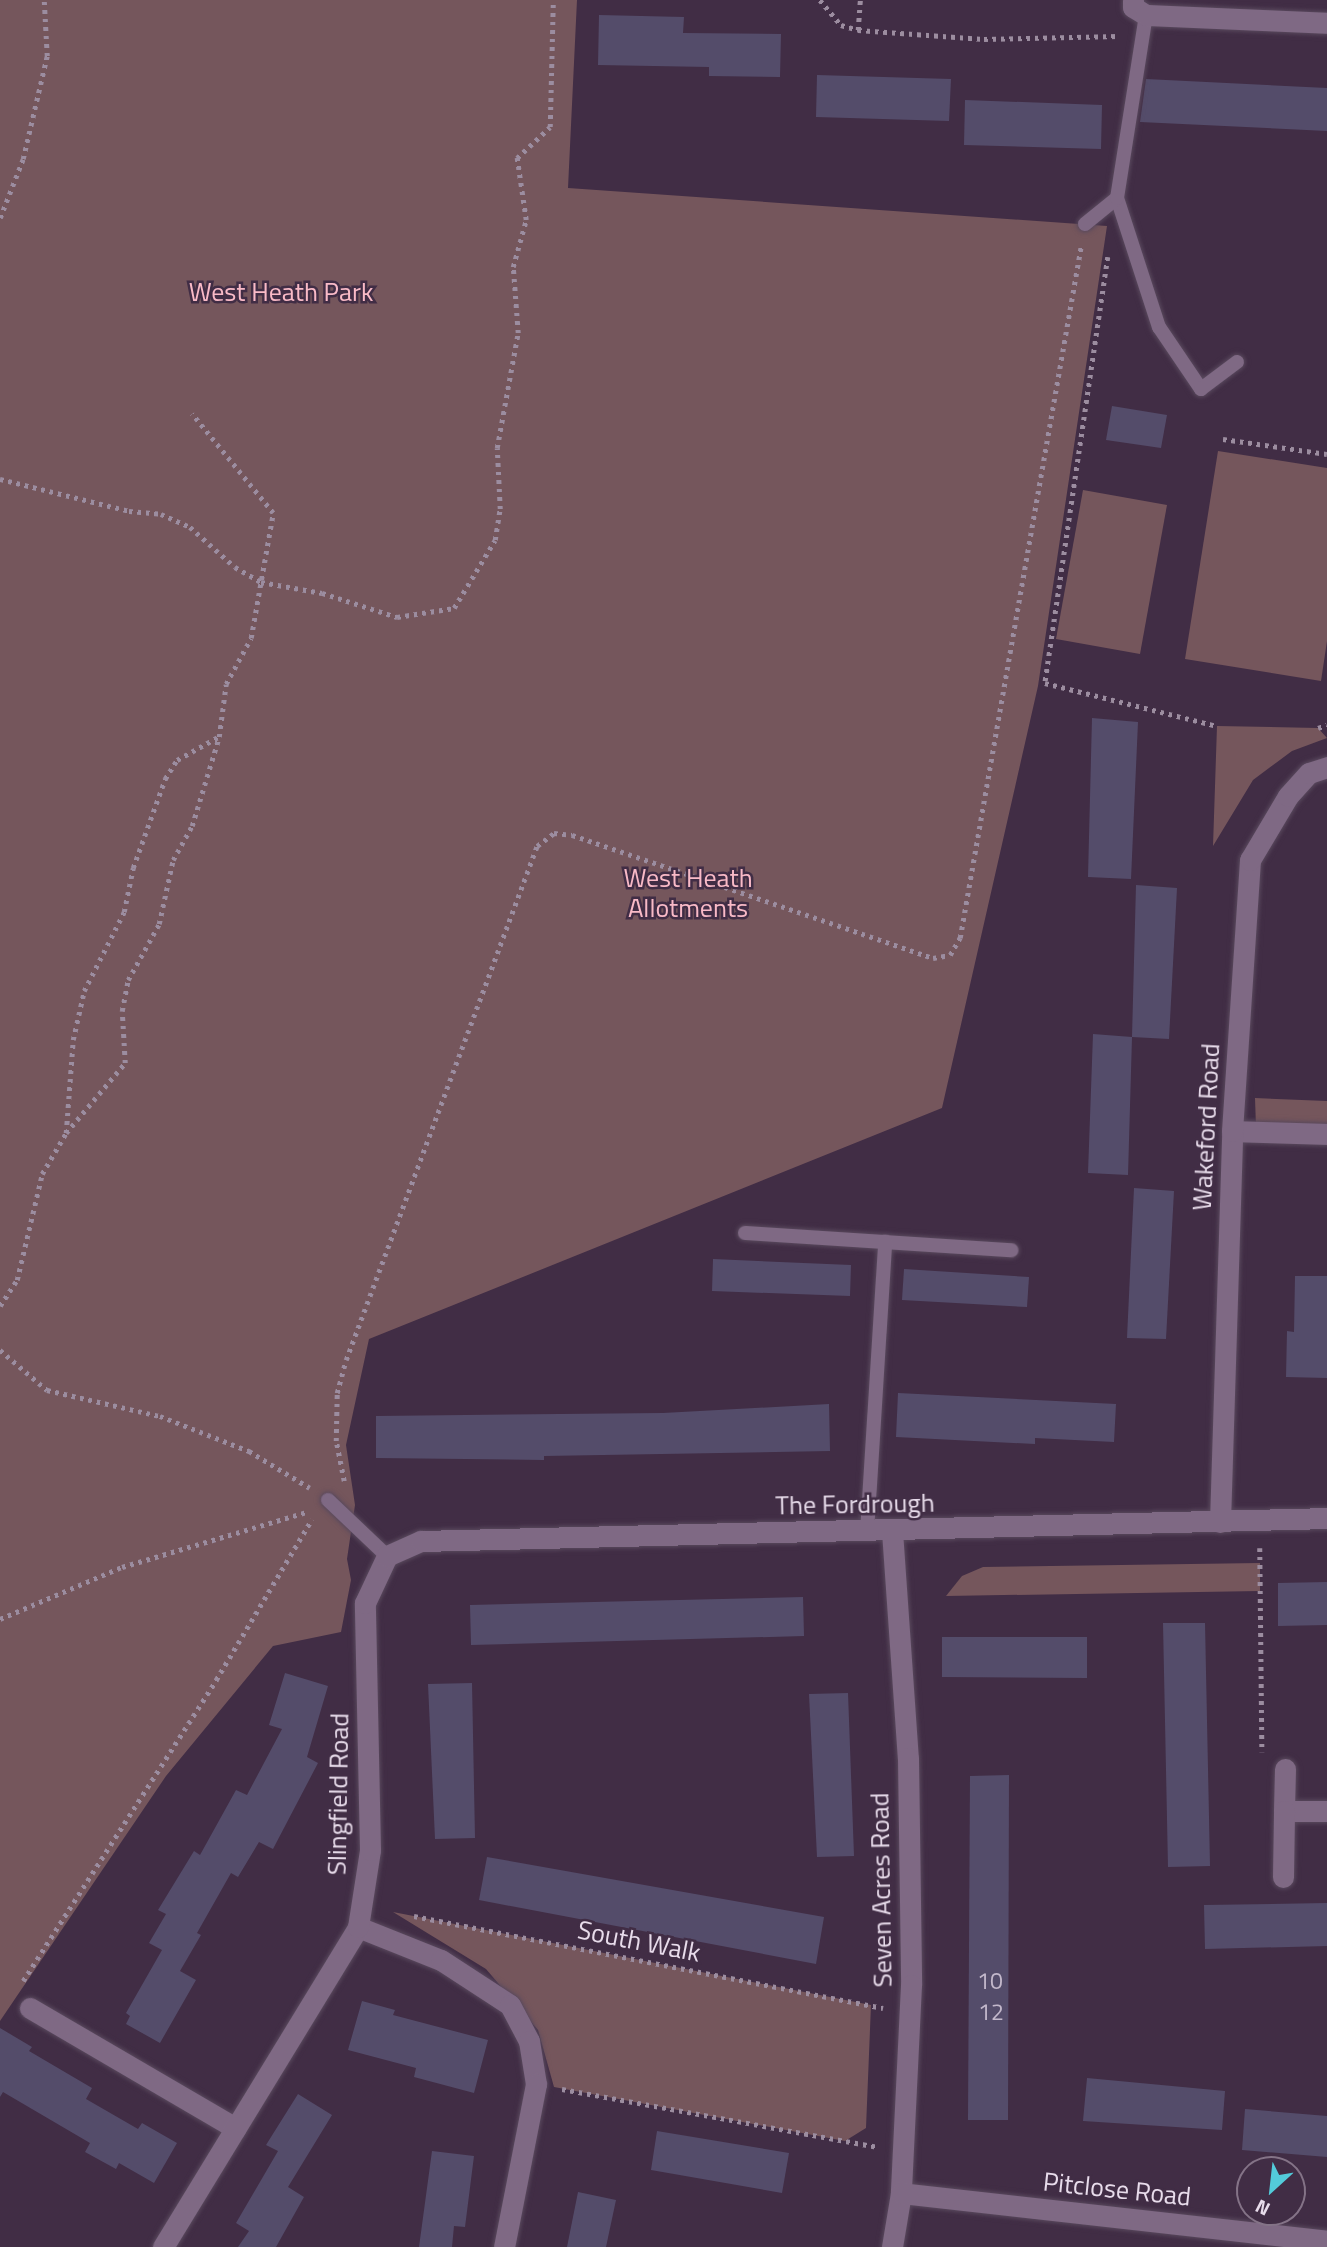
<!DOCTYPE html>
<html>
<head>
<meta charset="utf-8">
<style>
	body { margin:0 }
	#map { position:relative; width:1327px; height:2247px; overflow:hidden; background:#412d45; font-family:"Titillium Web",sans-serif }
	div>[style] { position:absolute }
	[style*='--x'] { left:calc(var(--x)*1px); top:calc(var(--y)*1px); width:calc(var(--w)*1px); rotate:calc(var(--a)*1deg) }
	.green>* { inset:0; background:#75565c }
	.building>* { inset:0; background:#544c6a }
	.path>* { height:4.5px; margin-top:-2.25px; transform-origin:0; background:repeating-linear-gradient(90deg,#9c8da0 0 3.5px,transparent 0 8.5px) }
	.roads { filter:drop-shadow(0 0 2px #59495d) drop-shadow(0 0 2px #59495d) }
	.service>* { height:14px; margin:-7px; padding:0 7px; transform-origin:7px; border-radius:7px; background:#7f6984 }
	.minor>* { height:21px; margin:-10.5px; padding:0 10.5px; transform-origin:10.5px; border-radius:10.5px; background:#7f6984 }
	span { translate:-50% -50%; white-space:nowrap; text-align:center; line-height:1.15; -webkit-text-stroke:5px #412d45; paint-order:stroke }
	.number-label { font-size:23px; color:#c3b8cb }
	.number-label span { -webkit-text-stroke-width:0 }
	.park-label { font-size:26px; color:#f9bac7 }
	.street-label { font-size:26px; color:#e8dceb }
	.north { position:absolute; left:1236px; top:2156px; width:70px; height:70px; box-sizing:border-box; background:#412d45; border:2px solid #847387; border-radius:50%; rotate:207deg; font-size:19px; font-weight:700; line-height:28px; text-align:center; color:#e8dceb }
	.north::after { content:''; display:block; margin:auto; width:24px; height:32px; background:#53cbda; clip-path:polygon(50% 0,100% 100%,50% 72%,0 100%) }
</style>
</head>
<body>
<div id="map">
	<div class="green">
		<i style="clip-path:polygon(0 0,577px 0,568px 188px,1107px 226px,1038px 686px,942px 1108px,369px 1339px,346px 1445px,355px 1505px,347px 1559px,351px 1580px,341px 1632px,273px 1646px,166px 1776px,0 2021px)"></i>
		<i style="clip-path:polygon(1218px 451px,1327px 468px,1327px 641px,1321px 681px,1185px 659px)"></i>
		<i style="clip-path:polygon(1083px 490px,1167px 505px,1140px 654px,1056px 639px)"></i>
		<i style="clip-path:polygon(1217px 726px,1318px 728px,1327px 738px,1292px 751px,1253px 780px,1213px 846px)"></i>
		<i style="clip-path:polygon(1255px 1098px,1327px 1101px,1327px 1129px,1256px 1127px)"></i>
		<i style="clip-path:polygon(1260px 1563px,1260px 1591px,946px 1596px,962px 1576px,983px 1567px)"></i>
		<i style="clip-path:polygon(393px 1912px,871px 2005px,866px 2128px,845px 2141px,554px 2087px,538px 2030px,486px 1969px)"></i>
	</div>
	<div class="building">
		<i style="clip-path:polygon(599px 15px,684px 17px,683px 33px,781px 34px,780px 77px,709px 76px,709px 67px,598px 65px)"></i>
		<i style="clip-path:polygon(817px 75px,951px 79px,949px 121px,816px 117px)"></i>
		<i style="clip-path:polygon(1146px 79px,1327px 88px,1327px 131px,1140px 122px)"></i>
		<i style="clip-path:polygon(965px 100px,1102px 105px,1101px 149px,964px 145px)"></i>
		<i style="clip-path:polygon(1112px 406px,1167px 415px,1161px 448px,1106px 440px)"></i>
		<i style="clip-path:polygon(1092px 718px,1138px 722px,1131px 879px,1088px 877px)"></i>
		<i style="clip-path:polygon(1136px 885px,1177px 888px,1169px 1039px,1132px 1037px)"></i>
		<i style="clip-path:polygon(1093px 1034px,1132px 1037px,1128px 1175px,1088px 1173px)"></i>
		<i style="clip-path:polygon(1134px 1188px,1174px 1191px,1166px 1339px,1127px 1338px)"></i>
		<i style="clip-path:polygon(713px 1259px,851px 1265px,850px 1296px,712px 1291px)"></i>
		<i style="clip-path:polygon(904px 1269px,1029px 1277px,1027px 1307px,902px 1300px)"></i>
		<i style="clip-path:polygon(1295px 1276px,1327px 1276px,1327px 1378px,1286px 1377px,1287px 1331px,1294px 1332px)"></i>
		<i style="clip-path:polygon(898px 1393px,1116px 1404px,1114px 1442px,1035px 1438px,1035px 1444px,896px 1437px)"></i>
		<i style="clip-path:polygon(829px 1404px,830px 1451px,544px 1456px,544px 1460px,376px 1458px,376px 1416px,663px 1413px)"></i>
		<i style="clip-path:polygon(1327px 1582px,1327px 1625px,1278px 1626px,1278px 1583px)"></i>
		<i style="clip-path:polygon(803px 1597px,804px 1636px,471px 1645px,470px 1605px)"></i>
		<i style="clip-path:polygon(1163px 1623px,1205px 1623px,1210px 1866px,1168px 1867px)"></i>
		<i style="clip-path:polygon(942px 1637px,1087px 1637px,1087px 1678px,942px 1677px)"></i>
		<i style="clip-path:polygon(285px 1673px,328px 1686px,307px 1757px,318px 1763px,273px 1849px,259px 1842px,238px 1877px,231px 1873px,197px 1933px,201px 1935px,180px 1971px,196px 1980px,160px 2043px,126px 2024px,130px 2016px,126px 2013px,162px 1950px,149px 1943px,166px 1914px,158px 1910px,194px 1851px,200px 1855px,236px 1790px,247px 1795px,282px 1729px,269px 1725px)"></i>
		<i style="clip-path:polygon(472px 1683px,475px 1838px,435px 1839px,428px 1684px)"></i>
		<i style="clip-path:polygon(848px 1693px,854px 1856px,817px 1857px,809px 1694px)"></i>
		<i style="clip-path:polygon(1009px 1775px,1008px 2120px,968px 2120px,970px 1776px)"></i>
		<i style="clip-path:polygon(487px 1857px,824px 1917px,816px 1964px,479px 1900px)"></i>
		<i style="clip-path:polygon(1327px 1903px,1327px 1946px,1205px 1949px,1204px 1905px)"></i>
		<i style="clip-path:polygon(362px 2001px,395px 2010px,393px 2015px,488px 2040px,474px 2093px,414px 2077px,416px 2068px,348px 2050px)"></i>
		<i style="clip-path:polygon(0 2028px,32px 2047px,29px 2051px,92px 2088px,86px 2099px,138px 2129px,142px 2123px,177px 2143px,154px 2183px,119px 2163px,116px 2169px,85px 2152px,90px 2143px,3px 2092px,0 2097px)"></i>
		<i style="clip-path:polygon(1087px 2078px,1225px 2091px,1222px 2130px,1083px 2121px)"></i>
		<i style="clip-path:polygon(298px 2094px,332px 2115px,288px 2187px,304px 2197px,276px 2247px,238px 2247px,249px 2231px,236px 2223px,278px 2151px,266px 2145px)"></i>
		<i style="clip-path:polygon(1245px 2109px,1327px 2116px,1327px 2157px,1242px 2150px)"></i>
		<i style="clip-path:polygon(657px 2131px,789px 2153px,782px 2193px,651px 2170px)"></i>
		<i style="clip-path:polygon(432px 2151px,474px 2156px,465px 2227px,454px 2226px,452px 2247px,419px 2247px)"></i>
		<i style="clip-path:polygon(578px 2192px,616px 2200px,606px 2247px,567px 2247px)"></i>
	</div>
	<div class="path">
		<i style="--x:820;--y:0;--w:33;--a:50"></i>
		<i style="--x:841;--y:25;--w:18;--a:16"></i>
		<i style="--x:858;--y:30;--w:126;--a:4.1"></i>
		<i style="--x:984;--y:39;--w:135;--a:-1.3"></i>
		<i style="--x:858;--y:30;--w:30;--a:-86"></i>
		<i style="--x:0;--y:218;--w:63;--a:-68.7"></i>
		<i style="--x:23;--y:159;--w:106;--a:-76.9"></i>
		<i style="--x:47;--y:56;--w:56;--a:-93.1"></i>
		<i style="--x:1108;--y:257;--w:431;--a:98.4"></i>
		<i style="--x:1045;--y:683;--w:177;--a:14"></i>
		<i style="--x:1223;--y:439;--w:105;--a:8.2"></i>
		<i style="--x:0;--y:479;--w:133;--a:13.9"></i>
		<i style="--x:129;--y:511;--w:32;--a:5"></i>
		<i style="--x:161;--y:514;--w:32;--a:24"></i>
		<i style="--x:190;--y:527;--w:60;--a:41.6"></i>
		<i style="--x:235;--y:567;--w:30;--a:30"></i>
		<i style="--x:261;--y:582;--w:62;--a:10.2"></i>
		<i style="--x:322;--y:593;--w:79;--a:17.7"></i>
		<i style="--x:397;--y:617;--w:58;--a:-9"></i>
		<i style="--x:454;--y:608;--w:79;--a:-58.9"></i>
		<i style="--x:495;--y:540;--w:31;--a:-81"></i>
		<i style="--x:500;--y:509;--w:61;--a:-92.8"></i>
		<i style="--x:497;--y:448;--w:117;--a:-79.7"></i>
		<i style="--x:518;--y:333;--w:66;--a:-94.3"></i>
		<i style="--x:513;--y:267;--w:49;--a:-74.5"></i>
		<i style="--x:526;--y:220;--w:63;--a:-98.3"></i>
		<i style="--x:517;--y:158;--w:45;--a:-43.2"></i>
		<i style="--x:550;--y:127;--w:127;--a:-88.6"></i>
		<i style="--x:1318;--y:728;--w:9;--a:-18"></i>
		<i style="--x:66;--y:1133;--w:92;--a:-49.9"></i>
		<i style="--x:125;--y:1063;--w:52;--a:-93.3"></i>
		<i style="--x:122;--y:1011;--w:32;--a:-79"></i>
		<i style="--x:128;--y:980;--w:64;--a:-61"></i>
		<i style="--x:159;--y:924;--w:66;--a:-77.7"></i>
		<i style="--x:173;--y:860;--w:39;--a:-61"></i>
		<i style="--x:192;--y:826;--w:93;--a:-73.1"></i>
		<i style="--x:219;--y:737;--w:53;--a:-82.5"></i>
		<i style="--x:226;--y:684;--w:52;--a:-61.5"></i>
		<i style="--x:251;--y:638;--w:127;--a:-80"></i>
		<i style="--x:273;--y:513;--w:128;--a:-129.3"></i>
		<i style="--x:0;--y:1306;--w:31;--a:-57"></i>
		<i style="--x:17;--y:1280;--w:109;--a:-76.7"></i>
		<i style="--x:42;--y:1174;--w:48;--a:-59.7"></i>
		<i style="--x:66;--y:1133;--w:93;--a:-85.7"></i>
		<i style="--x:73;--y:1040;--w:50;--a:-77.3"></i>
		<i style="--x:84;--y:991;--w:89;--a:-63.1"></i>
		<i style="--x:124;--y:912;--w:45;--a:-78.4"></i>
		<i style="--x:133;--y:868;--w:95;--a:-70.2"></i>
		<i style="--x:165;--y:779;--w:22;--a:-58"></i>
		<i style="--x:177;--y:760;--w:47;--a:-29.3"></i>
		<i style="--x:0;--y:1350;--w:62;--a:40.4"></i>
		<i style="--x:47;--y:1390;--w:116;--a:13"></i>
		<i style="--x:160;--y:1416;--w:96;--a:21.5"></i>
		<i style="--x:249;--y:1451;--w:71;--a:31.2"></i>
		<i style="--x:344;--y:1481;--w:41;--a:-101.3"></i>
		<i style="--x:336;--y:1441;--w:48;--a:-88.8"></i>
		<i style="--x:337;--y:1393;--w:34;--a:-75"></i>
		<i style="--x:346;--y:1360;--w:548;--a:-69.62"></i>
		<i style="--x:537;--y:846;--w:21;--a:-37"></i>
		<i style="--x:554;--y:833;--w:18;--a:6"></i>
		<i style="--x:572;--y:835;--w:381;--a:18.8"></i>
		<i style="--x:933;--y:958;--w:17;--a:-10"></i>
		<i style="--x:950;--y:955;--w:20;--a:-60"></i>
		<i style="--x:960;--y:938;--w:702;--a:-80.08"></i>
		<i style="--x:1260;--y:1548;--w:204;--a:89.4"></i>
		<i style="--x:0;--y:1619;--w:133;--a:-23.1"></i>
		<i style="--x:122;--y:1567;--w:193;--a:-16.6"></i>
		<i style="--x:414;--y:1916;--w:478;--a:11.1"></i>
		<i style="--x:23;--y:1981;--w:358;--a:-57.3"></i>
		<i style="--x:216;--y:1680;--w:187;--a:-59.2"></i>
		<i style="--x:562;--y:2089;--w:320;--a:10.4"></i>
	</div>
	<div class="roads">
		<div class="service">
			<i style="--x:1117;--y:198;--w:136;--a:72"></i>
			<i style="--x:1159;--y:327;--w:75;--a:55.9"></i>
			<i style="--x:1201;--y:389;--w:45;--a:-36.9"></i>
			<i style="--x:1085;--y:224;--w:41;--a:-39.1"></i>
			<i style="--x:1117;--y:198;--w:185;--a:-81"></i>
			<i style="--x:745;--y:1233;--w:267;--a:3.7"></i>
			<i style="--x:328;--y:1500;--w:81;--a:43.5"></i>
			<i style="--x:867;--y:1532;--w:291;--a:-86.4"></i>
		</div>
		<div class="minor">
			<i style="--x:1133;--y:0;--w:7;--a:90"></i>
			<i style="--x:1133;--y:7;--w:15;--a:32"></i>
			<i style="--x:1146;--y:15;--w:181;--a:2.5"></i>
			<i style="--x:1232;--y:1131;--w:95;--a:1.8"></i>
			<i style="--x:1220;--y:1522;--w:391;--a:-88.2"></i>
			<i style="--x:1232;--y:1131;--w:272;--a:-86.2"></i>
			<i style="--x:1250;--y:860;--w:74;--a:-59.3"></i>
			<i style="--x:1288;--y:796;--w:31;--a:-48"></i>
			<i style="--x:1309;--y:773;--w:19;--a:-18"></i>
			<i style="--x:892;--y:1531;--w:228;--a:86"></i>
			<i style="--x:908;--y:1758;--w:227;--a:89.2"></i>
			<i style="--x:911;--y:1985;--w:208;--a:92.8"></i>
			<i style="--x:901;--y:2193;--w:55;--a:99.5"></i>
			<i style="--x:1285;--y:1769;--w:42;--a:91.4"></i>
			<i style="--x:1284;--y:1811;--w:43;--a:0"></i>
			<i style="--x:1283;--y:1877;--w:66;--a:-89.1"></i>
			<i style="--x:358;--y:1927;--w:89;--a:21.7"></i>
			<i style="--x:441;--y:1960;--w:82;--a:33.1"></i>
			<i style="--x:510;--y:2005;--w:41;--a:62.2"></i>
			<i style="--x:529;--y:2041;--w:44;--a:80.8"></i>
			<i style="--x:536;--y:2084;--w:166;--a:101.1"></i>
			<i style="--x:30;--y:2008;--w:238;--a:30.3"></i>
			<i style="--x:901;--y:2193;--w:429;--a:6.4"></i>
			<i style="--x:163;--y:2247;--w:375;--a:-58.6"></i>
			<i style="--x:358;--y:1927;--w:78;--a:-81.1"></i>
			<i style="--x:370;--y:1850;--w:247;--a:-91.2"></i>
			<i style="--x:365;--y:1603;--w:52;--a:-64.9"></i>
			<i style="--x:387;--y:1556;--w:37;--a:-24"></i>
			<i style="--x:421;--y:1541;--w:906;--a:-1.45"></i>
		</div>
	</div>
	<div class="number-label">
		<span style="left:990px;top:1981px">10</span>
		<span style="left:991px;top:2012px">12</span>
	</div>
	<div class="park-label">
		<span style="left:281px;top:292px">West Heath Park</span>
		<span style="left:688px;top:893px">West Heath<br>Allotments</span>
	</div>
	<div class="street-label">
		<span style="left:1206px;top:1127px;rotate:-87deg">Wakeford Road</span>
		<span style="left:855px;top:1504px;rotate:-1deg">The Fordrough</span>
		<span style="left:338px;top:1794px;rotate:-89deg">Slingfield Road</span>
		<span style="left:881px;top:1890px;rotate:-91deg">Seven Acres Road</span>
		<span style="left:639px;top:1941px;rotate:11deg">South Walk</span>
		<span style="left:1117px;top:2189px;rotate:6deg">Pitclose Road</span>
	</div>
	<div class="north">N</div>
</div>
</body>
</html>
